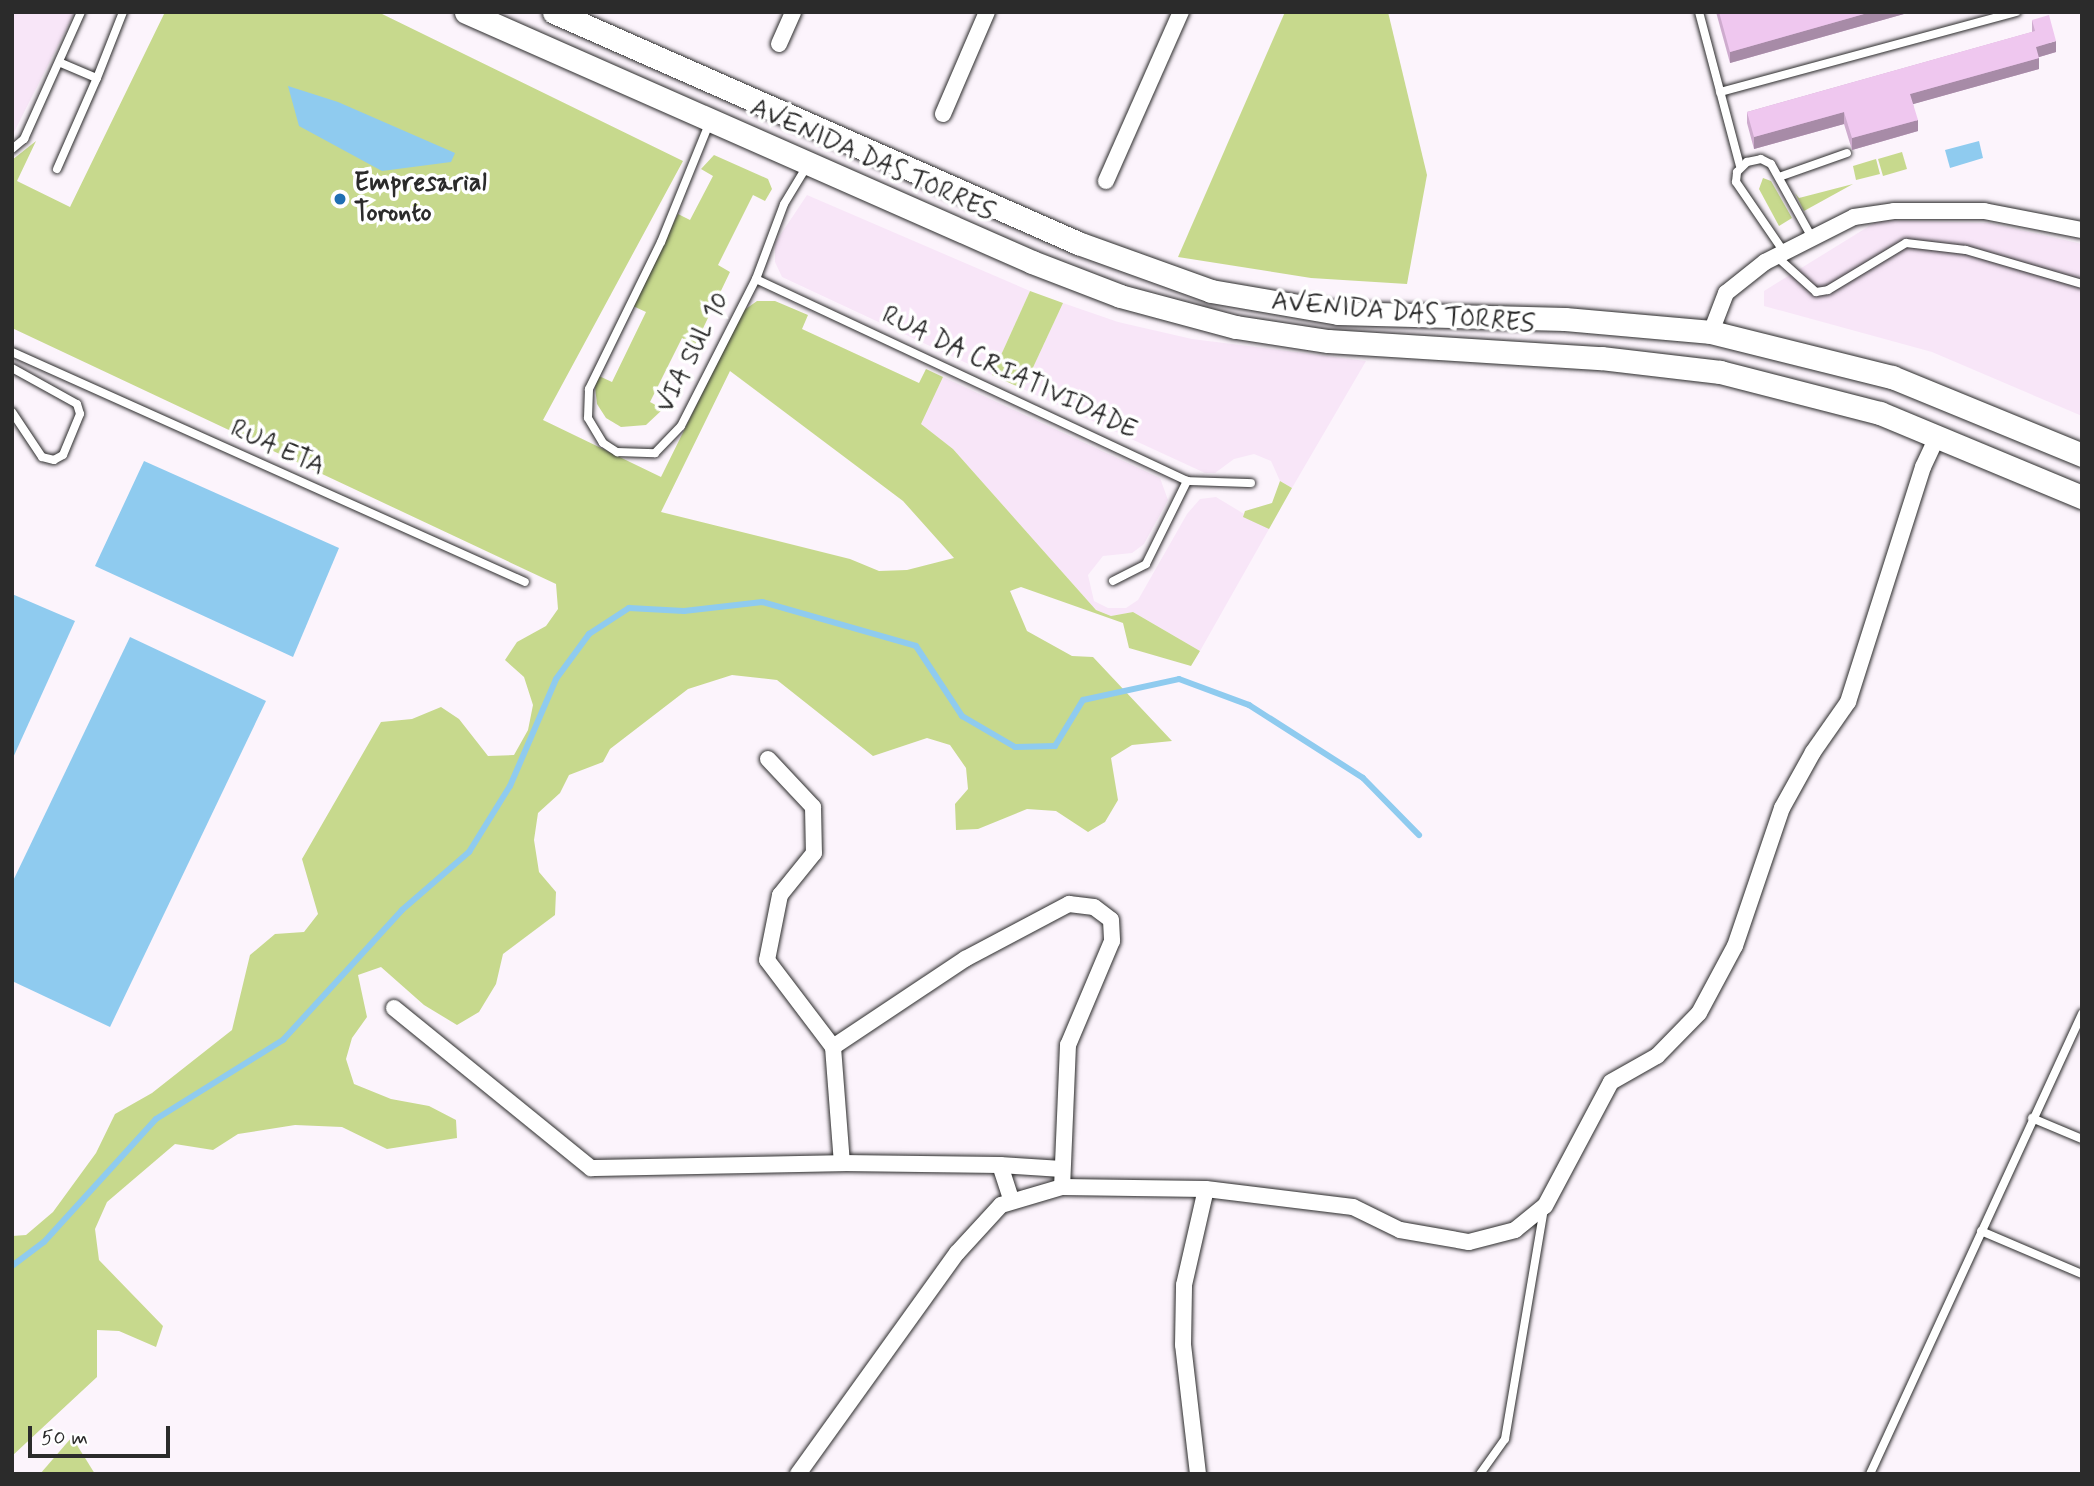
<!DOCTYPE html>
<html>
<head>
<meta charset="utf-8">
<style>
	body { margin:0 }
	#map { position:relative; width:2094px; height:1486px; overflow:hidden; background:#fcf4fc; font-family:Mynerve,sans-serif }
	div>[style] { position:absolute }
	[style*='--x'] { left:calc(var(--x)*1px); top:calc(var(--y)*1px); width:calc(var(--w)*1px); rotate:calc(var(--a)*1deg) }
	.built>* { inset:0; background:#f8e6f8 }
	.green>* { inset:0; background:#c7d98d }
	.water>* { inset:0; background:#8fcbef }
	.stream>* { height:6px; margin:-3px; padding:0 3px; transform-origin:3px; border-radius:3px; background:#8fcbef }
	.roads { filter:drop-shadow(0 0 2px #2b2b2b) drop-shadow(0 0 2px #2b2b2b) }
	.service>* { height:8px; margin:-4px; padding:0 4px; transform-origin:4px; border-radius:4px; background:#fff }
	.minor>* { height:16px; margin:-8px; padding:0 8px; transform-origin:8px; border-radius:8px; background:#fff }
	.secondary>* { height:23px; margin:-11.5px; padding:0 11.5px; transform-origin:11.5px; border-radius:11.5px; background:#fff }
	.wall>* { inset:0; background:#ceabce }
	.shaded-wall>* { inset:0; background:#a78ba7 }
	.building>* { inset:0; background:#efc7ef }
	.dots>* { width:19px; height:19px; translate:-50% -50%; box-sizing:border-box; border:4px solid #fff; border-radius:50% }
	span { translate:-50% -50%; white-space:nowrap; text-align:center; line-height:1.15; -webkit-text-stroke:7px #fff; paint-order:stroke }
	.street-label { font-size:26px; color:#2b2b2b }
	.poi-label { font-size:26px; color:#2b2b2b; font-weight:700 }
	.left { translate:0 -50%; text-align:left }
	.frame { position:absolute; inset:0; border:14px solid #2b2b2b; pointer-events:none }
	.scale { position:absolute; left:28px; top:1426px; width:142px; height:32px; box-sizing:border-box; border:4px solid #2b2b2b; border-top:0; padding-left:9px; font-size:21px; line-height:24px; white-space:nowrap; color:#2b2b2b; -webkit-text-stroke:5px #fff; paint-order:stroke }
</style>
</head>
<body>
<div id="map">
	<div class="built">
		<i style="clip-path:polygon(12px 12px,75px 12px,12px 136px)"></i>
		<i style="clip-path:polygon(807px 195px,1030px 291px,992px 375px,782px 277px,775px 262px,775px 243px)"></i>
		<i style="clip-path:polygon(1879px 220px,1990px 223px,2082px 244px,2082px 416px,1932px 352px,1764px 306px,1764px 291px)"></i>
		<i style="clip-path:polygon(1063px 303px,1118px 322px,1192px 339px,1366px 361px,1292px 488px,1280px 481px,1271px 461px,1254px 454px,1234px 459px,1215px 473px,1205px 473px,1023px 389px)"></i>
		<i style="clip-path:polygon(943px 377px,1160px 478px,1168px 500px,1144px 544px,1132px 553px,1103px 556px,1088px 575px,1094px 601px,1108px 608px,1126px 608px,1138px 600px,1187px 514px,1200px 499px,1216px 497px,1269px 529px,1200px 651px,1133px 612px,1111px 616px,1096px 610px,953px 449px,920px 424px)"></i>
	</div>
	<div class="green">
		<i style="clip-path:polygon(evenodd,165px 12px,378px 12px,683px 161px,543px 420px,661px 477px,743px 311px,757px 301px,775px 301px,808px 315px,802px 329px,919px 383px,926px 369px,943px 377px,921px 424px,953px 449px,1096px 610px,1111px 616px,1133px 612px,1200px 651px,1191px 666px,1129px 648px,1123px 623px,1021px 587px,1010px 591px,1027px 631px,1072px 656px,1093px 657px,1172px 741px,1132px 745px,1111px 758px,1118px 800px,1105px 822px,1088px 832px,1056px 811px,1027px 809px,978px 829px,956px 830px,955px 804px,968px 789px,966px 768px,950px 745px,927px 738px,873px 756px,777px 680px,732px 675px,688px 689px,610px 749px,603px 762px,569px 775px,560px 793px,538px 813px,534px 840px,539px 872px,556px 892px,555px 915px,503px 954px,496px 984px,479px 1012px,457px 1025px,424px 1005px,381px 967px,358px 975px,367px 1017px,352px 1038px,346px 1059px,354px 1084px,391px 1099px,429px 1106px,456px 1120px,457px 1138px,387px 1149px,342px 1127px,295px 1125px,238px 1134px,213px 1150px,175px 1144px,107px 1202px,95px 1229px,99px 1260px,163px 1326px,156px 1347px,119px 1331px,97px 1330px,97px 1377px,12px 1456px,12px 1236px,26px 1235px,53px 1212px,96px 1153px,115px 1114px,152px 1093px,232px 1030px,250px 955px,275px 934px,304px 932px,318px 914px,302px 859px,381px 722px,412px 719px,441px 707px,459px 719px,488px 756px,514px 755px,528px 730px,533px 705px,524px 677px,505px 660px,517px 642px,546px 626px,558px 609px,556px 584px,12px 328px,12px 160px,36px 141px,17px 181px,70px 207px,165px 12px,730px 371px,903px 501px,954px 558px,907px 570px,879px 571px,850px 559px,661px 512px,730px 371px)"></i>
		<i style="clip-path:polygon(1285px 12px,1388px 12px,1427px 175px,1407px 284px,1311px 278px,1178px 257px)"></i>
		<i style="clip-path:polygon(1902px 152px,1907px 169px,1883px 176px,1878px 159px)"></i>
		<i style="clip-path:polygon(714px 155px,768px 179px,772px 189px,765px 201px,753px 195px,718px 265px,730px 272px,695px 345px,682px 338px,650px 402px,663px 409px,646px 425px,621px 427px,606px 418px,597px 404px,595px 387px,599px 376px,612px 382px,646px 312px,633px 306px,678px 214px,690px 220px,713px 176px,701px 169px)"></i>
		<i style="clip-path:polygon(1876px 159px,1880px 174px,1856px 180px,1853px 166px)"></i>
		<i style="clip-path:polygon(1763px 178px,1771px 181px,1792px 218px,1779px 226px,1759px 189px)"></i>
		<i style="clip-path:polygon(1853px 184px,1804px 211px,1795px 193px,1799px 198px)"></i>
		<i style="clip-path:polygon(1030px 291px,1063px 303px,1023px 389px,992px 375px)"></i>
		<i style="clip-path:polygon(1280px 481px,1292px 488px,1269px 529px,1243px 517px,1245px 511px,1272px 503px)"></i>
		<i style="clip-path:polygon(72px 1437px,95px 1474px,40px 1474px)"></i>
	</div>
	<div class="water">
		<i style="clip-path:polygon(288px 86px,338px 102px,455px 153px,451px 162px,382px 171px,299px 126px)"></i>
		<i style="clip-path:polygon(1979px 141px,1983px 158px,1950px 168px,1945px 150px)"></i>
		<i style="clip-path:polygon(144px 461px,339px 548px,293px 657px,95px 566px)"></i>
		<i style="clip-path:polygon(12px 594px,75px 621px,12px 760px)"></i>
		<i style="clip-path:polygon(130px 637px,266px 701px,110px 1027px,12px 981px,12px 883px)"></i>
	</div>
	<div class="stream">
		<i style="--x:12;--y:1266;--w:40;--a:-37"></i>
		<i style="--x:44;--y:1242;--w:166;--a:-47.7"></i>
		<i style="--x:156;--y:1119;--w:150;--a:-31.9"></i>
		<i style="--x:283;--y:1040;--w:176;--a:-47.5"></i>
		<i style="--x:402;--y:910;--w:89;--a:-40.9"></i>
		<i style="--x:469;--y:852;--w:78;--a:-58.2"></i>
		<i style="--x:510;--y:786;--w:116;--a:-66.7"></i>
		<i style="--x:556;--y:679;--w:56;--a:-53.7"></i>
		<i style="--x:589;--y:634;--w:48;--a:-33"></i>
		<i style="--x:629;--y:608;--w:55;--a:3.1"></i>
		<i style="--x:684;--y:611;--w:79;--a:-6.6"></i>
		<i style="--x:762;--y:602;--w:160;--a:15.9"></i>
		<i style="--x:916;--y:646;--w:84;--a:56.7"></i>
		<i style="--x:962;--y:716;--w:61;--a:30.3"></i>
		<i style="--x:1015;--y:747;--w:40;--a:-1.4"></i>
		<i style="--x:1055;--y:746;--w:54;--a:-58.7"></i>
		<i style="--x:1083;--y:700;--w:98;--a:-12.3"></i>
		<i style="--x:1179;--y:679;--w:75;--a:20.4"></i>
		<i style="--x:1249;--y:705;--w:135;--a:32.6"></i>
		<i style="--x:1363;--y:778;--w:80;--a:45.5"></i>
	</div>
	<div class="roads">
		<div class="service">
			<i style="--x:1699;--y:12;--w:159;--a:75.1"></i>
			<i style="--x:61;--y:63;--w:39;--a:23"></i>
			<i style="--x:97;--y:78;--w:71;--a:-68.5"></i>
			<i style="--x:1720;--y:92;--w:307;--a:-15.1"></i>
			<i style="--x:709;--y:124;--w:127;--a:112.1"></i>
			<i style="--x:661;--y:242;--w:164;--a:116.1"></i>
			<i style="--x:589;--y:389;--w:29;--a:92"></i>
			<i style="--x:588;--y:418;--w:29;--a:59"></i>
			<i style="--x:603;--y:443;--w:17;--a:33"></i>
			<i style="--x:617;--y:452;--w:38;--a:2"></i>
			<i style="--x:655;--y:453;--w:37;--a:-46"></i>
			<i style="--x:681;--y:426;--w:165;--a:-63"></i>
			<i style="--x:756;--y:279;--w:80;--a:-69.5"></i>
			<i style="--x:784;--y:204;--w:44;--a:-58.8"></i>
			<i style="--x:12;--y:149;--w:16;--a:-40"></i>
			<i style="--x:24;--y:139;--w:139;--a:-65.8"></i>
			<i style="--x:57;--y:169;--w:99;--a:-66.3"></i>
			<i style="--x:1779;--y:177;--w:72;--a:-19.4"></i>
			<i style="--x:1784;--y:252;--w:85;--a:-124.4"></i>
			<i style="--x:1736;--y:182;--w:10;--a:-84"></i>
			<i style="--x:1737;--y:172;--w:14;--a:-45"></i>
			<i style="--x:1747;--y:162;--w:14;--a:-12"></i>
			<i style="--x:1761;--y:159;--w:11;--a:27"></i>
			<i style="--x:1771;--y:164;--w:82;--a:60.9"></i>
			<i style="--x:1776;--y:256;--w:54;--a:42"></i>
			<i style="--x:1816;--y:292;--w:12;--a:-9"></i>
			<i style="--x:1828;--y:290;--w:91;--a:-31.1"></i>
			<i style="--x:1906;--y:243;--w:60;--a:6.7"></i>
			<i style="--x:1966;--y:250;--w:121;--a:16.3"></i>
			<i style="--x:756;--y:279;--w:476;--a:25.1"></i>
			<i style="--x:1187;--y:481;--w:64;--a:1.8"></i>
			<i style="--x:12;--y:352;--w:562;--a:24.15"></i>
			<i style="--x:12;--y:368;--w:74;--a:29"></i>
			<i style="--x:77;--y:404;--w:10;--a:73"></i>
			<i style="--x:80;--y:414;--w:44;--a:112.5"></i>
			<i style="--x:63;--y:455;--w:10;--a:151"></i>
			<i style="--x:54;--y:460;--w:12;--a:-166"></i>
			<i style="--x:42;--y:457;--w:54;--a:-123.7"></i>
			<i style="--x:1113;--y:581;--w:37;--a:-27"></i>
			<i style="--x:1146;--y:564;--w:93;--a:-63.7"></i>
			<i style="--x:2032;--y:1118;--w:54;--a:22.8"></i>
			<i style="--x:1981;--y:1231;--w:110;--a:23.1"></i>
			<i style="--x:1480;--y:1474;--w:43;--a:-54.5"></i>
			<i style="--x:1505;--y:1439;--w:233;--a:-80.4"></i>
			<i style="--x:1870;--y:1474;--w:507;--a:-65.26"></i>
		</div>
		<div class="minor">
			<i style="--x:779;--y:44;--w:35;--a:-66"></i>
			<i style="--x:943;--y:114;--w:111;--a:-66.7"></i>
			<i style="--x:1106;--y:181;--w:185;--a:-66.1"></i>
			<i style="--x:1711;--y:332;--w:42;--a:-69"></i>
			<i style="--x:1726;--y:293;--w:50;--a:-38.5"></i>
			<i style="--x:1765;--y:262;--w:100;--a:-26.8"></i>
			<i style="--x:1854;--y:217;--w:40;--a:-8.5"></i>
			<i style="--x:1894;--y:211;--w:90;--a:0"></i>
			<i style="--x:1984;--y:211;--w:100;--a:11"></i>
			<i style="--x:768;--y:759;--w:66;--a:46.8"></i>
			<i style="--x:813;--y:807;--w:46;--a:88.8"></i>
			<i style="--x:814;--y:853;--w:54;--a:129"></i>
			<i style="--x:780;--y:895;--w:66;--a:101.3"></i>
			<i style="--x:767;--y:960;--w:109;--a:52.8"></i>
			<i style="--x:833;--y:1047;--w:116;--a:85.6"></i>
			<i style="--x:842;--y:1163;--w:158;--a:0.7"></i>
			<i style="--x:1000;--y:1165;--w:38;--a:72"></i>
			<i style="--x:394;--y:1008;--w:254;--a:39.1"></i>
			<i style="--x:591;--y:1168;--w:251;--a:-1.1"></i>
			<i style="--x:833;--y:1047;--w:159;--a:-33.7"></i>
			<i style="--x:965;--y:959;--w:118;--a:-27.9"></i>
			<i style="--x:1069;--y:904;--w:25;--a:7"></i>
			<i style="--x:1094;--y:907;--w:21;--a:37"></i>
			<i style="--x:1111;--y:920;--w:21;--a:87"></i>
			<i style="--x:1112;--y:941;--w:113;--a:112.9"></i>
			<i style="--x:1068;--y:1045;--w:142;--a:92.4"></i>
			<i style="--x:1000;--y:1165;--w:62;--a:3.7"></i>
			<i style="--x:798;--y:1474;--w:272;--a:-54.3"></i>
			<i style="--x:957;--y:1253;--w:65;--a:-47.5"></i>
			<i style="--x:1001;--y:1205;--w:64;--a:-16.4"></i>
			<i style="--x:1062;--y:1187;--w:144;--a:0.8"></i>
			<i style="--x:1206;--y:1189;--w:148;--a:7"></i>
			<i style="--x:1353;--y:1207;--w:52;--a:26.1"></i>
			<i style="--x:1400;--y:1230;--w:70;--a:9.9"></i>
			<i style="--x:1469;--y:1242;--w:48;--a:-14.6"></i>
			<i style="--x:1515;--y:1230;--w:38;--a:-39"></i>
			<i style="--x:1545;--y:1206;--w:140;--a:-62"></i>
			<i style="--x:1611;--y:1082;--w:53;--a:-29.5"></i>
			<i style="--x:1657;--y:1056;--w:60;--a:-45.7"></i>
			<i style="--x:1699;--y:1013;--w:76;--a:-61.8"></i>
			<i style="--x:1735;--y:946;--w:146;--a:-71.2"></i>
			<i style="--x:1782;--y:808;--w:64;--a:-61"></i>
			<i style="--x:1813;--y:752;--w:61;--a:-55"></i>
			<i style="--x:1848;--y:702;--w:247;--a:-72.3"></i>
			<i style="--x:1923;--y:467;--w:35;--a:-65"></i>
			<i style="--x:1198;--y:1474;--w:130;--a:-96.6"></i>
			<i style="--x:1183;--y:1345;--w:60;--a:-89"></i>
			<i style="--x:1184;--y:1285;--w:98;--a:-77.1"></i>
		</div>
		<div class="secondary">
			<i style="--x:466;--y:12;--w:619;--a:23.83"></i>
			<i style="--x:1032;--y:262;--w:94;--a:21.1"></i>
			<i style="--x:1120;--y:296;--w:120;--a:15"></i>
			<i style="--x:1236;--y:327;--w:93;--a:8.7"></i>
			<i style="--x:1328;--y:341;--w:274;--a:3.6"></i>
			<i style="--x:1601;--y:358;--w:120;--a:6.7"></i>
			<i style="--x:1720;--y:372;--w:165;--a:14.4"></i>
			<i style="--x:1880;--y:413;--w:219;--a:22.6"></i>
			<i style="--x:554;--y:12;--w:573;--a:23.79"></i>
			<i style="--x:1078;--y:243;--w:141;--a:19.8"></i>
			<i style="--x:1211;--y:291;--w:129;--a:9.8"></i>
			<i style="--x:1338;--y:313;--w:227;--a:1.5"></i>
			<i style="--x:1565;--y:319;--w:147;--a:5.1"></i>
			<i style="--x:1711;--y:332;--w:187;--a:14"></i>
			<i style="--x:1892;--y:377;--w:205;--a:22.3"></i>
		</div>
	</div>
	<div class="wall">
		<i style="clip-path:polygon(1716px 12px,1911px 12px,1730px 63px)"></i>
		<i style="clip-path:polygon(2032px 20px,2056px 52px,2039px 57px,2039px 69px,1913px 104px,1918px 131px,1852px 150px,1844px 124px,1754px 149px,1747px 123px,1747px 112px,2032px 32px)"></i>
	</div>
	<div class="shaded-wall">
		<i style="clip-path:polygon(1871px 12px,1911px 12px,1730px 63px,1730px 52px)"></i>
		<i style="clip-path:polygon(2056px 41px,2056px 52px,2036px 58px,2036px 47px)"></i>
		<i style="clip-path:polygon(2039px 58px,2039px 69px,1910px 105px,1910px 94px)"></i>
		<i style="clip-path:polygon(1844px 112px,1844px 124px,1754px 149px,1754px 137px)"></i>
		<i style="clip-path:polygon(1918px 120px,1918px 131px,1852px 150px,1852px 138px)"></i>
	</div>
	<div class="building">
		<i style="clip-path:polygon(1719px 12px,1871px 12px,1730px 52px)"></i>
		<i style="clip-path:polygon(2049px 15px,2056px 41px,2036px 47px,2039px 58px,1910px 94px,1918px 120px,1852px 138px,1844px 112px,1754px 137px,1747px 112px,2035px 31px,2032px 20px)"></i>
	</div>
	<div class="dots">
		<i style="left:340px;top:199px;background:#1f6fb2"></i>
	</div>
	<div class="street-label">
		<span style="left:872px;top:161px;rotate:24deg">AVENIDA DAS TORRES</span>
		<span style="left:1403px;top:314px;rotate:5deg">AVENIDA DAS TORRES</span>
		<span style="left:694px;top:353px;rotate:-63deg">VIA SUL 10</span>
		<span style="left:1009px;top:374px;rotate:25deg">RUA DA CRIATIVIDADE</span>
		<span style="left:277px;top:449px;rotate:24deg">RUA ETA</span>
	</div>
	<div class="poi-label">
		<span class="left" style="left:354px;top:199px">Empresarial<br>Toronto</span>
	</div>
	<div class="frame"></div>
	<div class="scale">50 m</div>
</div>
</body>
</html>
